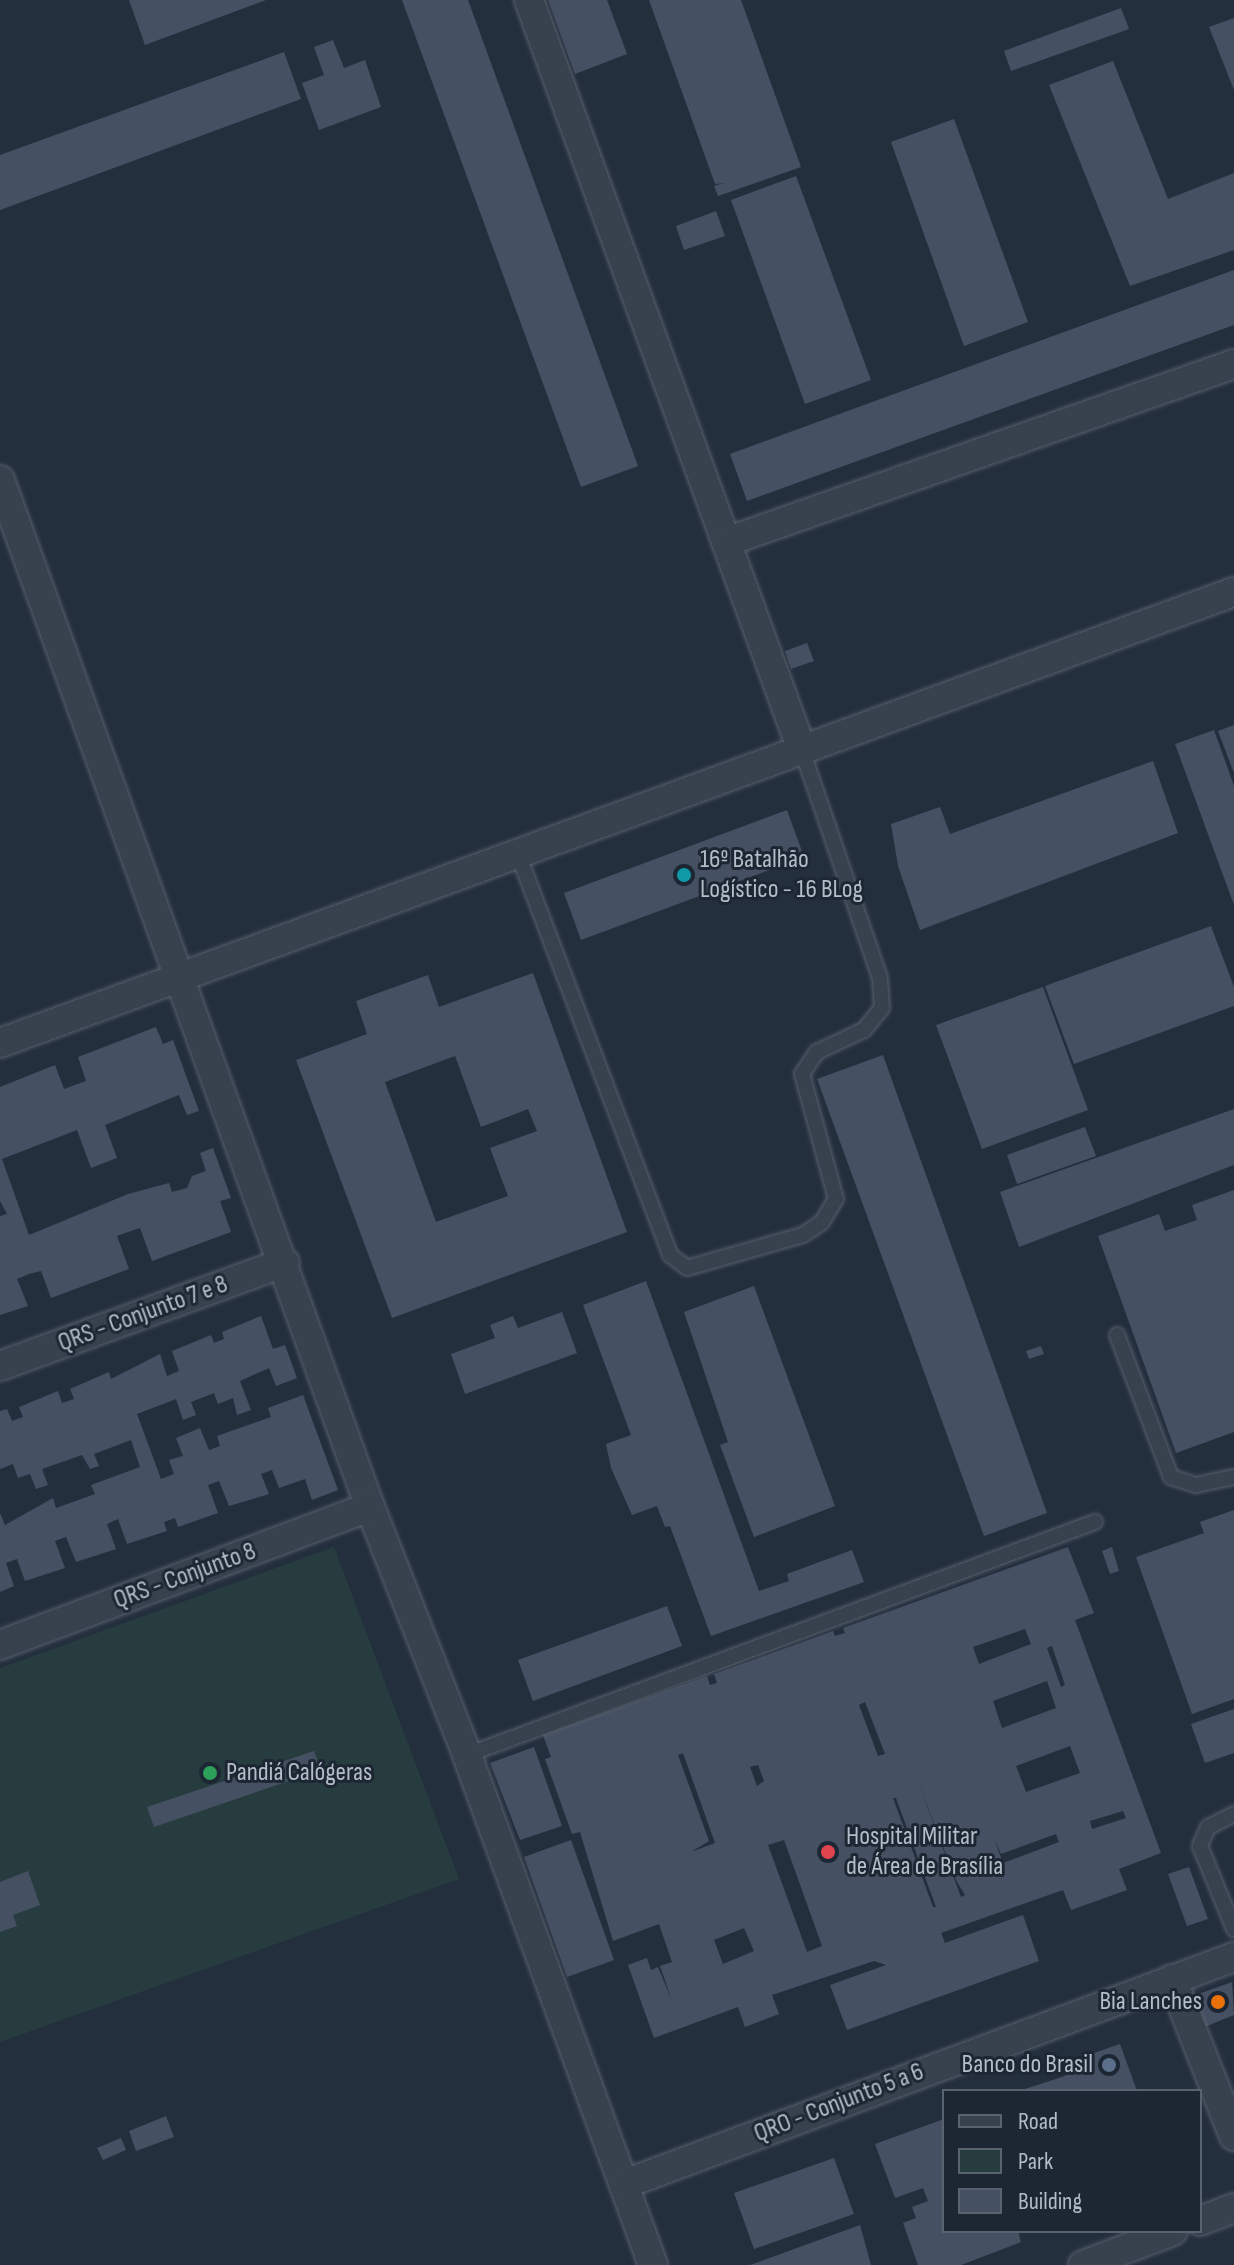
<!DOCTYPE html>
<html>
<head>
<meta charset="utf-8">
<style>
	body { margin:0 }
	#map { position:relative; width:1234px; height:2265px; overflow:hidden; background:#242f3e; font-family:"Sofia Sans Condensed",sans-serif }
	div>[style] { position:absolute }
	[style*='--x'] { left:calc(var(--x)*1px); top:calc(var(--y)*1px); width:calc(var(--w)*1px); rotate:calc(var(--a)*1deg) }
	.green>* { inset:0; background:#263c3f }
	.building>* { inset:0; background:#455162 }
	.roads { filter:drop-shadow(0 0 2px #565f6c) drop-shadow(0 0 2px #565f6c) }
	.service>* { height:14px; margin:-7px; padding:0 7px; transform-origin:7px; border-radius:7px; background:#38414e }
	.minor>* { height:28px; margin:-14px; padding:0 14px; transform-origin:14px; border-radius:14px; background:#38414e }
	.dots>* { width:22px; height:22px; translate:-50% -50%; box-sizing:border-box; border:4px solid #1d2633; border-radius:50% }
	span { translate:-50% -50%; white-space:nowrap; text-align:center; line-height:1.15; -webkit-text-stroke:6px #1d2633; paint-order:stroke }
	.poi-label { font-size:26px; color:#b4bcc9 }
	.left { translate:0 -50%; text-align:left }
	.right { translate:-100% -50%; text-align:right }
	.street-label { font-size:26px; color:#b4bcc9 }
	.legend { position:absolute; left:942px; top:2089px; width:260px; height:144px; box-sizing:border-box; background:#1d2633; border:2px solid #59626f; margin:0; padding:10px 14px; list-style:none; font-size:24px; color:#b4bcc9 }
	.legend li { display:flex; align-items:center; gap:16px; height:40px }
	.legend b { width:40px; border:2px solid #59626f }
</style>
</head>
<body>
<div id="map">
	<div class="green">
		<i style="clip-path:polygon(334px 1547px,459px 1879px,0 2042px,0 1668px)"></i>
	</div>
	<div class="building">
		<i style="clip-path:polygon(129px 0,266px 0,145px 45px)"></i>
		<i style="clip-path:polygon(402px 0,468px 0,638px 466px,581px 487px)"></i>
		<i style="clip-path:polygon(548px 0,607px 0,627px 54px,575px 74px)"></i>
		<i style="clip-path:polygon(649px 0,741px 0,801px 167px,718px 196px,714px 186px,724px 183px,715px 184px)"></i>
		<i style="clip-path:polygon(1121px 8px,1129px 29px,1011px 71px,1004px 51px)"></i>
		<i style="clip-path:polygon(1234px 18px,1234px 90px,1209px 27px)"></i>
		<i style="clip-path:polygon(333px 40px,344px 68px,365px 60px,381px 107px,319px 130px,302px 83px,324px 75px,314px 47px)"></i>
		<i style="clip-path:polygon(284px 52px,301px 99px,0 210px,0 155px)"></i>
		<i style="clip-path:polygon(1113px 61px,1168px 199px,1234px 173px,1234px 250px,1130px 286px,1049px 85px)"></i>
		<i style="clip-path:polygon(954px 119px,1028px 322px,964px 346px,891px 142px)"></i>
		<i style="clip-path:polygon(796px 176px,871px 380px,805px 404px,731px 200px)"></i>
		<i style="clip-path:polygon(716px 211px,725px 236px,684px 250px,676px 226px)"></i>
		<i style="clip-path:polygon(1234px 270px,1234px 325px,747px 501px,730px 454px)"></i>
		<i style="clip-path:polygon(807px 643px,814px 661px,791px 669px,785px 651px)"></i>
		<i style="clip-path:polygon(1234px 725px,1234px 773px,1218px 731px)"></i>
		<i style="clip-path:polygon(1214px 730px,1234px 786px,1234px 905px,1175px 744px)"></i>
		<i style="clip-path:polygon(1153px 761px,1178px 833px,920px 930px,898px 866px,891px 824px,940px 807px,950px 834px)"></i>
		<i style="clip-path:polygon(787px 810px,804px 857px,581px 940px,564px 893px)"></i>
		<i style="clip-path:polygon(1211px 926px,1234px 987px,1234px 1006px,1074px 1064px,1045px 986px)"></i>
		<i style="clip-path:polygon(evenodd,533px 973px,627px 1232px,392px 1318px,296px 1060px,367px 1034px,356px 1001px,428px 975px,439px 1007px,533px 973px,455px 1056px,481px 1127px,528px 1109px,537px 1131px,490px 1148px,508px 1196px,436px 1222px,385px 1082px,455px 1056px)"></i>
		<i style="clip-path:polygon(1043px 987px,1088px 1110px,982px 1149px,936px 1025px)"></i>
		<i style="clip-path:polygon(156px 1027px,163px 1044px,173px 1040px,199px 1111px,187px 1115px,179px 1095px,105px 1125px,117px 1158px,91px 1168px,77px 1130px,2px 1159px,29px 1235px,128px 1194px,169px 1183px,172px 1192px,187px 1188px,192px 1176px,206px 1171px,200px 1153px,213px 1148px,231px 1198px,220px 1201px,231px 1232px,152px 1261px,140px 1228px,128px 1232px,117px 1236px,129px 1269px,51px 1298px,41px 1271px,29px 1274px,17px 1279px,28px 1306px,0 1315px,0 1216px,7px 1214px,0 1201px,0 1087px,55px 1065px,64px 1089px,86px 1081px,78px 1057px)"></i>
		<i style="clip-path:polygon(883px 1055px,1047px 1513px,984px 1536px,817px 1079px)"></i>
		<i style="clip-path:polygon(1234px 1109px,1234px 1165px,1019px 1247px,1000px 1192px)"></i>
		<i style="clip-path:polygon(1085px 1127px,1096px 1156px,1017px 1184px,1007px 1155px)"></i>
		<i style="clip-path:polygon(1234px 1190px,1234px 1432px,1176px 1453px,1098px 1236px,1159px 1214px,1165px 1231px,1197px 1220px,1192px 1205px)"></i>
		<i style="clip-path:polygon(646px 1281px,759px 1591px,789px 1581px,787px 1574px,852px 1550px,864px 1582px,711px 1636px,670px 1526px,665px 1527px,657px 1506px,632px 1515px,611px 1468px,606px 1444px,631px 1435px,583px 1305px)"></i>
		<i style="clip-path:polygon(754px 1286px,835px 1506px,754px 1537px,720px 1445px,728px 1442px,684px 1312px)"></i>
		<i style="clip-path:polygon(562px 1312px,577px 1353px,465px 1394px,451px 1354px,495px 1338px,490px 1325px,513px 1316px,518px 1328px)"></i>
		<i style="clip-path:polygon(261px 1316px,273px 1349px,285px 1345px,297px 1378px,276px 1386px,269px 1368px,240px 1381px,251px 1410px,237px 1415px,233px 1398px,218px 1404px,214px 1393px,191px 1402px,196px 1415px,183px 1420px,176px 1399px,137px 1414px,161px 1479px,174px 1474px,169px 1460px,183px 1456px,176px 1438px,200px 1428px,209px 1450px,220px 1446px,217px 1436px,271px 1417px,268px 1408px,303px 1395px,338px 1490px,312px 1500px,305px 1479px,279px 1488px,272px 1470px,261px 1474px,269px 1494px,229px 1506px,219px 1481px,208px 1485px,218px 1513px,178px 1527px,175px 1518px,164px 1522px,167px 1531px,127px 1544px,118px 1519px,107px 1524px,116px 1549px,76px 1562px,66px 1537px,55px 1541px,65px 1568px,25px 1581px,17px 1559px,6px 1563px,14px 1586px,0 1592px,0 1513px,5px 1525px,53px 1498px,56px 1508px,95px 1494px,91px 1485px,140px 1467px,131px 1440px,94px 1454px,99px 1466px,90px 1469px,82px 1455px,42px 1469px,48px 1485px,36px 1489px,30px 1474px,18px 1478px,13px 1464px,0 1469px,0 1411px,7px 1409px,12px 1421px,23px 1417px,19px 1407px,58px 1391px,62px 1403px,74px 1399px,70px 1389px,109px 1372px,111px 1379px,160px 1354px,167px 1376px,179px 1371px,172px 1351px,211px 1335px,214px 1343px,224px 1339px,222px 1332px)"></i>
		<i style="clip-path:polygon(1041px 1346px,1044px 1354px,1029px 1359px,1026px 1351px)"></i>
		<i style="clip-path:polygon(1234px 1510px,1234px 1699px,1192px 1714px,1136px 1557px,1204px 1533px,1200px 1522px)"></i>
		<i style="clip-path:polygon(evenodd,1068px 1547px,1094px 1613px,1075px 1620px,1161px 1853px,1119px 1869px,1127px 1890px,1071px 1910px,1063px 1890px,941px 1933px,945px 1943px,1023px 1915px,1039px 1961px,847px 2030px,830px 1985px,886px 1965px,874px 1961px,772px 1995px,779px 2014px,745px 2027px,738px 2007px,654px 2038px,628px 1965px,647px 1958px,651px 1970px,658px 1967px,672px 2001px,660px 1966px,672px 1962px,659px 1924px,613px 1941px,580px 1832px,572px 1834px,545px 1759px,551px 1757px,543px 1735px,707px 1676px,710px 1685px,717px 1683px,714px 1674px,833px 1631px,835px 1636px,845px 1633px,843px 1628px,1068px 1547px,1025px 1629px,1031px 1644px,979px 1664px,973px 1647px,1025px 1629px,1068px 1547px,1052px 1646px,1065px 1685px,1061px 1687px,1047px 1648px,1052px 1646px,1068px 1547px,1047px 1681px,1056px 1708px,1002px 1728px,993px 1701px,1047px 1681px,1068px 1547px,865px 1702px,885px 1754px,878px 1756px,859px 1705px,865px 1702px,1068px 1547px,1070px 1746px,1080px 1773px,1026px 1792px,1016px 1766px,1070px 1746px,1068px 1547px,683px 1753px,715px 1843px,691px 1852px,709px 1841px,678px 1755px,683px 1753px,1068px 1547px,758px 1765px,764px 1781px,757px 1786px,750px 1767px,758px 1765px,1068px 1547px,918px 1782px,956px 1880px,965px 1895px,961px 1897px,918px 1782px,1068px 1547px,893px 1798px,896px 1798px,936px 1907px,933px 1907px,893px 1798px,1068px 1547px,1123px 1811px,1126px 1818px,1092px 1829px,1090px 1821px,1123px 1811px,1068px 1547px,1056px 1834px,1059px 1842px,1003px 1863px,994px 1839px,1001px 1854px,1056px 1834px,1068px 1547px,784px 1840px,822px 1946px,807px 1952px,768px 1845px,784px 1840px,1068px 1547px,744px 1928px,754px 1951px,723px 1964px,714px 1940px,744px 1928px)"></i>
		<i style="clip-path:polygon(1112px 1547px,1119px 1571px,1110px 1574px,1102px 1551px)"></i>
		<i style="clip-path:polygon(667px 1606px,682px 1646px,533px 1701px,518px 1660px)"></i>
		<i style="clip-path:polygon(1234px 1709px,1234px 1753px,1205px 1763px,1191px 1724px)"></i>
		<i style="clip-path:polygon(534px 1747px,562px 1826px,520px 1840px,490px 1763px)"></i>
		<i style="clip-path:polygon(314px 1751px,321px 1770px,154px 1827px,147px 1807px)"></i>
		<i style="clip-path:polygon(571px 1840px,614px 1960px,567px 1977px,524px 1857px)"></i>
		<i style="clip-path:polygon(1189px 1867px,1208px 1919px,1187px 1926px,1168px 1874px)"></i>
		<i style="clip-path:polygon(28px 1871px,40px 1905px,13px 1915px,17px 1926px,0 1932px,0 1882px)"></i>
		<i style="clip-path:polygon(1232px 1982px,1234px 2015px,1202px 2028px,1190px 1997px)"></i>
		<i style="clip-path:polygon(1120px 2044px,1137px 2091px,1019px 2091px,1065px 2076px,1070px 2072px,1068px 2062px)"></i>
		<i style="clip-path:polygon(166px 2116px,174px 2137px,136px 2151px,129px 2131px)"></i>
		<i style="clip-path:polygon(944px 2119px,944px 2231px,1018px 2231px,1021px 2242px,961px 2265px,918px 2265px,903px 2223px,916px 2218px,912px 2207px,928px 2201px,923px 2188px,895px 2198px,875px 2144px)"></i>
		<i style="clip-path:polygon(121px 2138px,126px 2150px,103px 2160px,97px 2148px)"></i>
		<i style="clip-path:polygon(834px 2158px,854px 2214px,754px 2249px,734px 2193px)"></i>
		<i style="clip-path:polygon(860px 2225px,871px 2265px,750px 2265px)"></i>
	</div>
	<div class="roads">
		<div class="service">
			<i style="--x:518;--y:854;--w:429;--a:69.2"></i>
			<i style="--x:670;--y:1255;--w:21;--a:37"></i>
			<i style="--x:687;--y:1268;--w:121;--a:-15.9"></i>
			<i style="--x:803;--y:1235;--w:23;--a:-34"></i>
			<i style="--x:822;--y:1222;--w:27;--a:-59"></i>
			<i style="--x:836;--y:1199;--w:130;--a:-105.2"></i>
			<i style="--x:802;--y:1074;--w:27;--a:-56"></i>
			<i style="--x:817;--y:1052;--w:52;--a:-25.1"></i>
			<i style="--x:864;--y:1030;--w:28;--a:-51"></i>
			<i style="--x:882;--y:1008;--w:30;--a:-94"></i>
			<i style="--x:880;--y:978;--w:241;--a:-108.9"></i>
			<i style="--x:1117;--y:1335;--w:152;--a:69.2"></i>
			<i style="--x:1171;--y:1477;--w:26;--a:18"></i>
			<i style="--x:1196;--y:1485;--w:39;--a:-12"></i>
			<i style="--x:467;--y:1755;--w:670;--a:-20.36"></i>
			<i style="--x:1234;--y:1814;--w:29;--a:153"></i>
			<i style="--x:1208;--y:1827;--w:21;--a:113"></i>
			<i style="--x:1200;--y:1846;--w:90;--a:67.7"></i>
		</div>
		<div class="minor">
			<i style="--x:529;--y:0;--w:798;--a:70"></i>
			<i style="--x:0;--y:480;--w:1092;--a:70.19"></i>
			<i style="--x:370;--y:1507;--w:266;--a:68.6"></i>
			<i style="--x:467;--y:1755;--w:543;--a:69.96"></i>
			<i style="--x:726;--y:542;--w:538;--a:-19.31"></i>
			<i style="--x:0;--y:1043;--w:1314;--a:-20.08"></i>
			<i style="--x:0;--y:1366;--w:303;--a:-20"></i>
			<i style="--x:0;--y:1645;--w:395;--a:-20.5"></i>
			<i style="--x:1172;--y:1979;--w:169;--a:68.5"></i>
			<i style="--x:625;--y:2184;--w:650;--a:-20.44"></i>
			<i style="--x:1200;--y:2221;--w:36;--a:-21"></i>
			<i style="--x:1083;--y:2265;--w:96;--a:-20.7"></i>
		</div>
	</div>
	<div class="dots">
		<i style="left:684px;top:875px;background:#0f9aa8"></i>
		<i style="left:210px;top:1773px;background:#2e9e5b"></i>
		<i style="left:828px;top:1852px;background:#e0444e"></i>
		<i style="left:1218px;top:2002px;background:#e8710a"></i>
		<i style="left:1109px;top:2065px;background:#5c6f8a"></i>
	</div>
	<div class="poi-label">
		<span class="left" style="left:700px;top:875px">16º Batalhão<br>Logístico - 16 BLog</span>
		<span class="left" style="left:226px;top:1773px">Pandiá Calógeras</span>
		<span class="left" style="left:846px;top:1852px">Hospital Militar<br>de Área de Brasília</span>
		<span class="right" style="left:1202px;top:2002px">Bia Lanches</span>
		<span class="right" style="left:1093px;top:2065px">Banco do Brasil</span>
	</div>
	<div class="street-label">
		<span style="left:143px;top:1314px;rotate:-20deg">QRS - Conjunto 7 e 8</span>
		<span style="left:185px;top:1576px;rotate:-20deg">QRS - Conjunto 8</span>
		<span style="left:839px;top:2103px;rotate:-21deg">QRO - Conjunto 5 a 6</span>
	</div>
	<ul class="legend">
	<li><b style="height:10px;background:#38414e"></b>Road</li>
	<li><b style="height:22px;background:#263c3f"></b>Park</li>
	<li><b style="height:22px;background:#455162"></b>Building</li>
	</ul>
</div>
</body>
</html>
